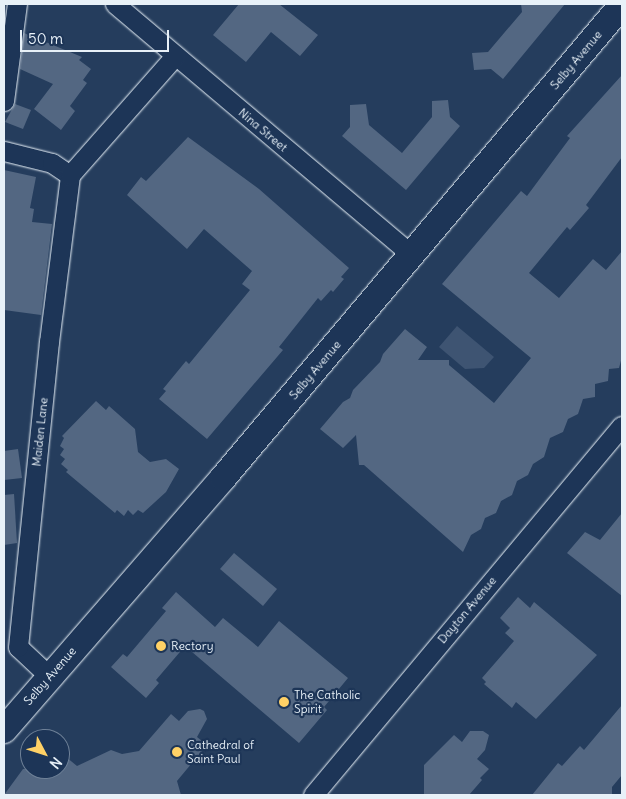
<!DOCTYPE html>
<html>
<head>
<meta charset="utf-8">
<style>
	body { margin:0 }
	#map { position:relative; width:626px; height:799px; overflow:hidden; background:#253d5d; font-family:Delius,sans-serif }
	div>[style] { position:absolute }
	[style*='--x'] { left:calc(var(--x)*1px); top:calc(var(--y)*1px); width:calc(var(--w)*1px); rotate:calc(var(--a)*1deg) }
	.green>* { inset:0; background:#3e5472 }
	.building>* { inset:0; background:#536782 }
	.roads { filter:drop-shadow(0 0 1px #e8f1f8) drop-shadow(0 0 1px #e8f1f8) }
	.street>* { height:19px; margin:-9.5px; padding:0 9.5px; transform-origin:9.5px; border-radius:9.5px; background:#1d3557 }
	.secondary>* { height:26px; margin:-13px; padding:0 13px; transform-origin:13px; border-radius:13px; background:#1d3557 }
	.dots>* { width:14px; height:14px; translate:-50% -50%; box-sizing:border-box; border:2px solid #1d3557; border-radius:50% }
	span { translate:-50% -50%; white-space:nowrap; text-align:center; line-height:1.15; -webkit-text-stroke:4.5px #1d3557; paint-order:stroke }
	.street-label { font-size:12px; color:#e8f1f8 }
	.poi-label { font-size:12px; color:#e8f1f8 }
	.left { translate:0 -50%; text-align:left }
	.frame { position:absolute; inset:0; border:5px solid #e8f1f8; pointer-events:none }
	.north { position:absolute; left:20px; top:729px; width:50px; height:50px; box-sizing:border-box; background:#1d3557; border:1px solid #6e8097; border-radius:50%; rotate:130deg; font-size:14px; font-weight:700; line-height:20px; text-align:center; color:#e8f1f8 }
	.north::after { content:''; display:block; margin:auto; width:18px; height:22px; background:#ffd166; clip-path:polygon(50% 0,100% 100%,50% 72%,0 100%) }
	.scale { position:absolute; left:20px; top:30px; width:149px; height:22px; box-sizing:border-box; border:2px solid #e8f1f8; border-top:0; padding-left:6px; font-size:15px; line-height:18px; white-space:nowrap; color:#e8f1f8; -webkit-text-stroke:4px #1d3557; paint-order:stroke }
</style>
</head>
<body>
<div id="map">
	<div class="green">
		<i style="clip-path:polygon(457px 326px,494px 357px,484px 368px,465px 369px,439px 347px)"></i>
	</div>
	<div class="building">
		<i style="clip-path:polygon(239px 4px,279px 4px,318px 35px,300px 56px,271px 32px,246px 62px,213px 35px)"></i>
		<i style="clip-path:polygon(521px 4px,565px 4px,503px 79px,491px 69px,474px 70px,472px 53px,488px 52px,522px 12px)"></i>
		<i style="clip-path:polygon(24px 33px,82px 57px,79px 60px,91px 69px,83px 80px,87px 83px,70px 106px,75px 111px,61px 130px,34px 109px,53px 84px,20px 69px)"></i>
		<i style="clip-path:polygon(622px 75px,622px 157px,586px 205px,589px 208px,570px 230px,567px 227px,529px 273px,559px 298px,593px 259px,606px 270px,622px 251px,622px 357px,619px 368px,609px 369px,608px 381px,595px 384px,595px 397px,583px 399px,578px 414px,568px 419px,563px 432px,550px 438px,544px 457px,533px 464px,528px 475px,517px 481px,512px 495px,501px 501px,496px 513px,485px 518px,481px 529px,471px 535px,463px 552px,364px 465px,359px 465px,356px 435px,343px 448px,320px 429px,343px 402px,350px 398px,353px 390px,380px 362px,383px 354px,405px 329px,427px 347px,418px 360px,449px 360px,449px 365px,494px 403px,531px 358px,442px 284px,521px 191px,527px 196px,570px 138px,567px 136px)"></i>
		<i style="clip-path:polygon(448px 100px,450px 117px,460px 126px,406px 190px,342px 136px,350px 127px,350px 105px,366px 104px,369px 125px,402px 153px,432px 117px,432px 101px)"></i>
		<i style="clip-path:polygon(15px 104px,31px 110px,23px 129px,5px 122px)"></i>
		<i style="clip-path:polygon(188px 137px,259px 189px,349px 268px,341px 277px,344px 279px,333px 292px,331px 290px,321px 301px,318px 298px,279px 347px,283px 350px,207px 439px,159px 399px,166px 391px,163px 389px,186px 361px,189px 364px,250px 290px,242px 284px,252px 271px,204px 229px,187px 249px,127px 195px,141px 177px,146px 181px)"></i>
		<i style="clip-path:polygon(4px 170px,36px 177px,30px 208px,34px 209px,32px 222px,52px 224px,41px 315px,4px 310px)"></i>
		<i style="clip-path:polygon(96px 401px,106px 410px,109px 406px,135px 429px,138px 452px,150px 462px,166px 459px,179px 469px,166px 492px,143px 513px,138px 510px,133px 515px,128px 510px,124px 516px,117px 510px,115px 513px,66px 472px,68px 470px,61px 464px,65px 459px,60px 455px,64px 449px,60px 446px,64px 438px,62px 436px)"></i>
		<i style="clip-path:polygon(18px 449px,22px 478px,4px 480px,4px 451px)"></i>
		<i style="clip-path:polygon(14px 494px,17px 543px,4px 545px,4px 495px)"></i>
		<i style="clip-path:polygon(622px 513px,622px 596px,567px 553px,585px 532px,600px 540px)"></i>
		<i style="clip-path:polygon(234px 553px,277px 589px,263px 606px,220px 569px)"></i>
		<i style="clip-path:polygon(176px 592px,215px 627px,223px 618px,258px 647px,279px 621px,348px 678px,324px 707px,327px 710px,299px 743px,185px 646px,156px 680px,159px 683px,146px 698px,111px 667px,123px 654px,127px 657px,166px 611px,162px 608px)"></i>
		<i style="clip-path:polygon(518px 597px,530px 608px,534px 602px,597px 655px,536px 719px,516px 702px,512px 708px,484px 684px,486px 682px,482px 678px,514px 641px,505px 633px,510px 628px,500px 618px)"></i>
		<i style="clip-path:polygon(622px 705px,622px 775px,612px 787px,612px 795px,532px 795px,558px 763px,562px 766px,580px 746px,584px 750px)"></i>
		<i style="clip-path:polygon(200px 709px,204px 711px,207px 719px,197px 737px,207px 745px,177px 781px,181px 795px,4px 795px,23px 769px,60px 769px,60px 752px,77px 766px,111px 750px,122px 754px,139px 751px,171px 714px,179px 721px,188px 711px)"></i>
		<i style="clip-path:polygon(470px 731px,483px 731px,489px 735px,485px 750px,477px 759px,489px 769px,480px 778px,482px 780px,469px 795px,424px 795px,424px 765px,454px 735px,462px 742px)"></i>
	</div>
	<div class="roads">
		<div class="street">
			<i style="--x:115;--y:4;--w:389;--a:40.2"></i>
			<i style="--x:4;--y:101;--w:98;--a:-82.4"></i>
			<i style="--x:4;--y:151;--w:49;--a:14"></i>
			<i style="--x:52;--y:163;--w:22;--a:34"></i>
			<i style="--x:49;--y:676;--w:42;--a:-136.9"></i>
			<i style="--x:18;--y:647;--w:307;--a:-84.2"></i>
			<i style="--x:49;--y:342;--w:168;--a:-82.8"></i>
			<i style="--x:70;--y:175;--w:159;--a:-48.6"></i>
			<i style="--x:313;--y:795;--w:481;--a:-50.1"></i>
		</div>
		<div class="secondary">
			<i style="--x:4;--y:730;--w:334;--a:-49"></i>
			<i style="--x:223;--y:478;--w:619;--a:-49.85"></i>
		</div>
	</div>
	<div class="dots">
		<i style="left:161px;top:646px;background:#ffd166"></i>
		<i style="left:284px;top:702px;background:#ffd166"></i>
		<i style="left:177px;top:752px;background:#ffd166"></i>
	</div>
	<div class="street-label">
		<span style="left:576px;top:60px;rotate:-50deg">Selby Avenue</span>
		<span style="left:263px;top:130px;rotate:40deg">Nina Street</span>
		<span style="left:315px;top:370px;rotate:-50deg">Selby Avenue</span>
		<span style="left:40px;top:432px;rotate:-84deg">Maiden Lane</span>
		<span style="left:467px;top:610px;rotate:-50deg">Dayton Avenue</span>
		<span style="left:50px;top:676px;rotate:-49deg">Selby Avenue</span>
	</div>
	<div class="poi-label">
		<span class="left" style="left:171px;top:646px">Rectory</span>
		<span class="left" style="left:294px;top:702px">The Catholic<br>Spirit</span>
		<span class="left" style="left:187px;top:752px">Cathedral of<br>Saint Paul</span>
	</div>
	<div class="frame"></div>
	<div class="north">N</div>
	<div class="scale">50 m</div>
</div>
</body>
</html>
